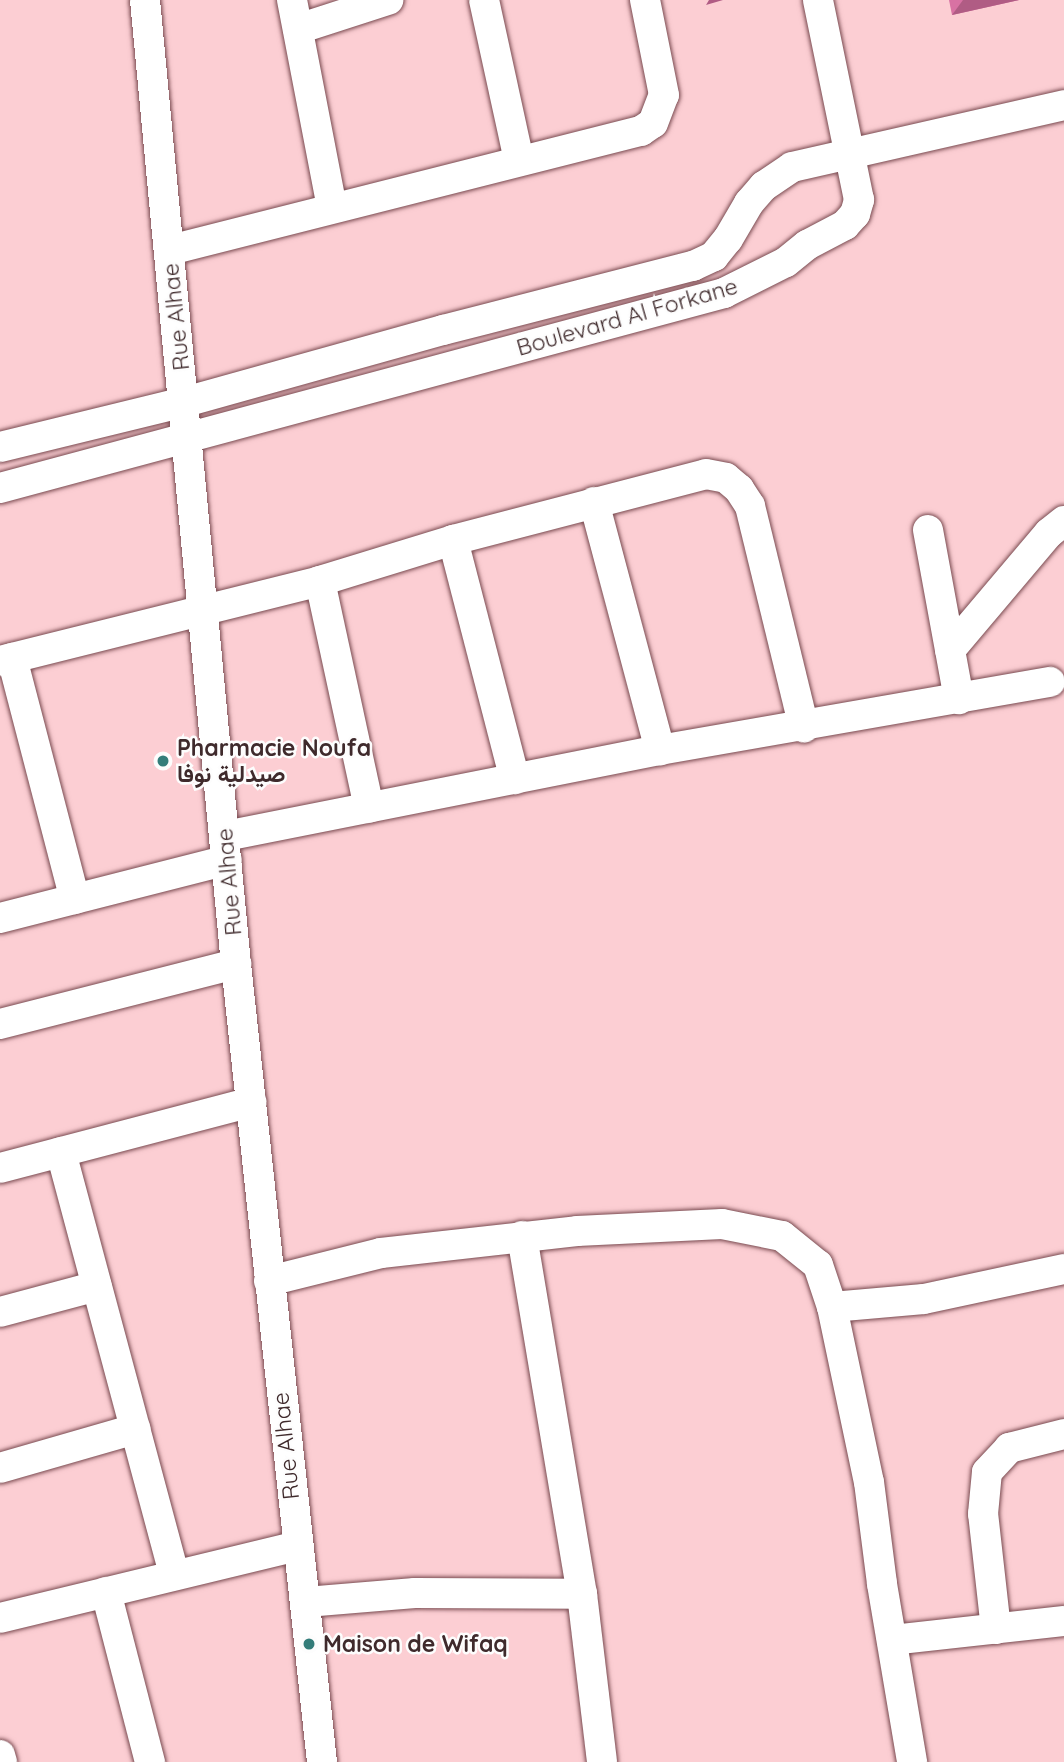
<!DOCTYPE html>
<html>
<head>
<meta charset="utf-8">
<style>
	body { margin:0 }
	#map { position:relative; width:1064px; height:1762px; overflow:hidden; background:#fcced3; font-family:Quicksand,Vazirmatn,sans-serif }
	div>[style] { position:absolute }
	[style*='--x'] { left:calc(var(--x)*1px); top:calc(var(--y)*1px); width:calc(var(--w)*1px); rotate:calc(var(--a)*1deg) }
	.roads { filter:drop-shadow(0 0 2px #794a50) drop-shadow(0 0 2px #794a50) }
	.street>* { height:30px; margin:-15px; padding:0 15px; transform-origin:15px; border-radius:15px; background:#fff }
	.wall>* { inset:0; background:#d872a3 }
	.shaded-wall>* { inset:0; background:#b05c84 }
	.dots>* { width:19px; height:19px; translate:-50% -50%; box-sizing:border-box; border:4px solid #fdfdfd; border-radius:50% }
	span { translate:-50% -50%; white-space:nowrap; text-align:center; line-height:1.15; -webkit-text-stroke:5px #fdfdfd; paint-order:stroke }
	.street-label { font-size:23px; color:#3f2a2c }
	.poi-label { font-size:23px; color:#3f2a2c; font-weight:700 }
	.left { translate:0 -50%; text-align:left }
</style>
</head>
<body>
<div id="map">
	<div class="roads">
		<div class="street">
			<i style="--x:145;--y:0;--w:968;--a:84.61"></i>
			<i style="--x:236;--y:964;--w:803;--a:83.85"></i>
			<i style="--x:292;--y:0;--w:211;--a:79.1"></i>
			<i style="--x:484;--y:0;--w:164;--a:77.7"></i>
			<i style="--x:298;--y:29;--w:95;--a:-17.9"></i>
			<i style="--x:170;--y:250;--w:486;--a:-14.2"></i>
			<i style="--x:641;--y:131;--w:14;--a:-34"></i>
			<i style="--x:653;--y:123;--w:30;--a:-69"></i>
			<i style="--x:664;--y:95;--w:97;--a:-101.3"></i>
			<i style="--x:0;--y:447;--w:190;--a:-13.7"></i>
			<i style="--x:185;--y:402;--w:268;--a:-15.6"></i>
			<i style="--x:443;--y:330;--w:258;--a:-14.4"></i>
			<i style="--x:693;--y:266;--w:23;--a:-25"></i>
			<i style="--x:714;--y:256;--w:22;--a:-51"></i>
			<i style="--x:728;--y:239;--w:42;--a:-59.7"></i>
			<i style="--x:749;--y:203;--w:23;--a:-49"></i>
			<i style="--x:764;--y:186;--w:34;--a:-34"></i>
			<i style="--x:792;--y:167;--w:279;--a:-12.8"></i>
			<i style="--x:0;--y:488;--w:750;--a:-15.07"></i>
			<i style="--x:724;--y:293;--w:69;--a:-26.6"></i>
			<i style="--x:786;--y:262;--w:27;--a:-39"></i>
			<i style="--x:807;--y:245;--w:43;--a:-27.8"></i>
			<i style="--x:845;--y:225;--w:15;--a:-48"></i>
			<i style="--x:855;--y:214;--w:15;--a:-74"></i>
			<i style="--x:859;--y:200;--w:204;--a:-101.6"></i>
			<i style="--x:594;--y:502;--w:257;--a:75.1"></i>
			<i style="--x:928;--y:530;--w:172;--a:79.6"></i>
			<i style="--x:453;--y:540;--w:247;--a:75.5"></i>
			<i style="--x:320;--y:581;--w:232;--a:77.8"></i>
			<i style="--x:950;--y:650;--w:153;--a:-49.8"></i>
			<i style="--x:1049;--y:533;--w:19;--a:-39"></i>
			<i style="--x:12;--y:658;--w:249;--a:75.4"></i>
			<i style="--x:0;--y:661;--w:330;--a:-14"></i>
			<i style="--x:320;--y:581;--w:139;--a:-17.1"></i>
			<i style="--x:453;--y:540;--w:261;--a:-14.6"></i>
			<i style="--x:706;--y:474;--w:20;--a:11"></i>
			<i style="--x:726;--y:478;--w:17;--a:40"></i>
			<i style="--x:739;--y:489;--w:20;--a:57"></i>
			<i style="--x:750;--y:506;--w:228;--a:76.3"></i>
			<i style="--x:225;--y:836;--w:443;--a:-11.2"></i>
			<i style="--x:660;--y:750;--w:396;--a:-9.9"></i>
			<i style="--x:0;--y:918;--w:234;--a:-14.3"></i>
			<i style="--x:0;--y:1024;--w:244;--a:-14.3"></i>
			<i style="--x:61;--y:1152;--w:437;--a:75"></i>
			<i style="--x:0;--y:1168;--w:260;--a:-14.7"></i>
			<i style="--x:522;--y:1236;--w:363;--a:80.5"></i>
			<i style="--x:582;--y:1594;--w:169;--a:83.2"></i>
			<i style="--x:269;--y:1281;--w:115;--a:-14"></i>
			<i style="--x:381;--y:1253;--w:197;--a:-6.4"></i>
			<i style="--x:577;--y:1231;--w:145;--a:-2.8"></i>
			<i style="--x:722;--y:1224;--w:61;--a:11.3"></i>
			<i style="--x:782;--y:1236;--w:46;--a:38.9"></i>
			<i style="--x:818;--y:1265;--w:44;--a:71.6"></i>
			<i style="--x:832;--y:1307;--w:179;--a:78.1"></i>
			<i style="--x:869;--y:1482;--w:103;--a:82.7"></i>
			<i style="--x:882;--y:1584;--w:181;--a:80.4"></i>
			<i style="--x:832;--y:1307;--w:92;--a:-5"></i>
			<i style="--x:924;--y:1299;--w:143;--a:-12.1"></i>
			<i style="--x:0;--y:1312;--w:100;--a:-15"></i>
			<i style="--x:0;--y:1468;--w:141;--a:-16.1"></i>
			<i style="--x:106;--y:1592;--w:176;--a:75.5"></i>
			<i style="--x:306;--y:1602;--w:109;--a:-4.7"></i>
			<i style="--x:415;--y:1593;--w:167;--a:0.3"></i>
			<i style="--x:0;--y:1618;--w:306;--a:-13.6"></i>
			<i style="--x:996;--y:1629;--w:116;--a:-96.4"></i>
			<i style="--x:983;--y:1514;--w:42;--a:-84.6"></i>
			<i style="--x:987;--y:1472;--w:33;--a:-47"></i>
			<i style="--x:1009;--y:1448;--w:57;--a:-14.3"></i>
			<i style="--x:892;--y:1640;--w:173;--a:-6.3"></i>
			<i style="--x:0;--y:1755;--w:7;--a:74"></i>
		</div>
	</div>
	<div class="wall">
		<i style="clip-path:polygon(949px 0,1019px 0,952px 15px)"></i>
	</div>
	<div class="shaded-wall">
		<i style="clip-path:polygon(709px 0,723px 0,706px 5px)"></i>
		<i style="clip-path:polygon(963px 0,1019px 0,952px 15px)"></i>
	</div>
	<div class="dots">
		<i style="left:163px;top:761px;background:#347d7a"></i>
		<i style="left:309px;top:1644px;background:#347d7a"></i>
	</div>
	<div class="street-label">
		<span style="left:176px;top:317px;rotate:-96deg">Rue Alhae</span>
		<span style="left:627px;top:317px;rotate:-16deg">Boulevard Al Forkane</span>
		<span style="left:229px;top:882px;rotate:-95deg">Rue Alhae</span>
		<span style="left:286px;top:1446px;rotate:-96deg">Rue Alhae</span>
	</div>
	<div class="poi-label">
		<span class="left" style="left:177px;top:761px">Pharmacie Noufa<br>صيدلية نوفا</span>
		<span class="left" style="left:323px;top:1644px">Maison de Wifaq</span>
	</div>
</div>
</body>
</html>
